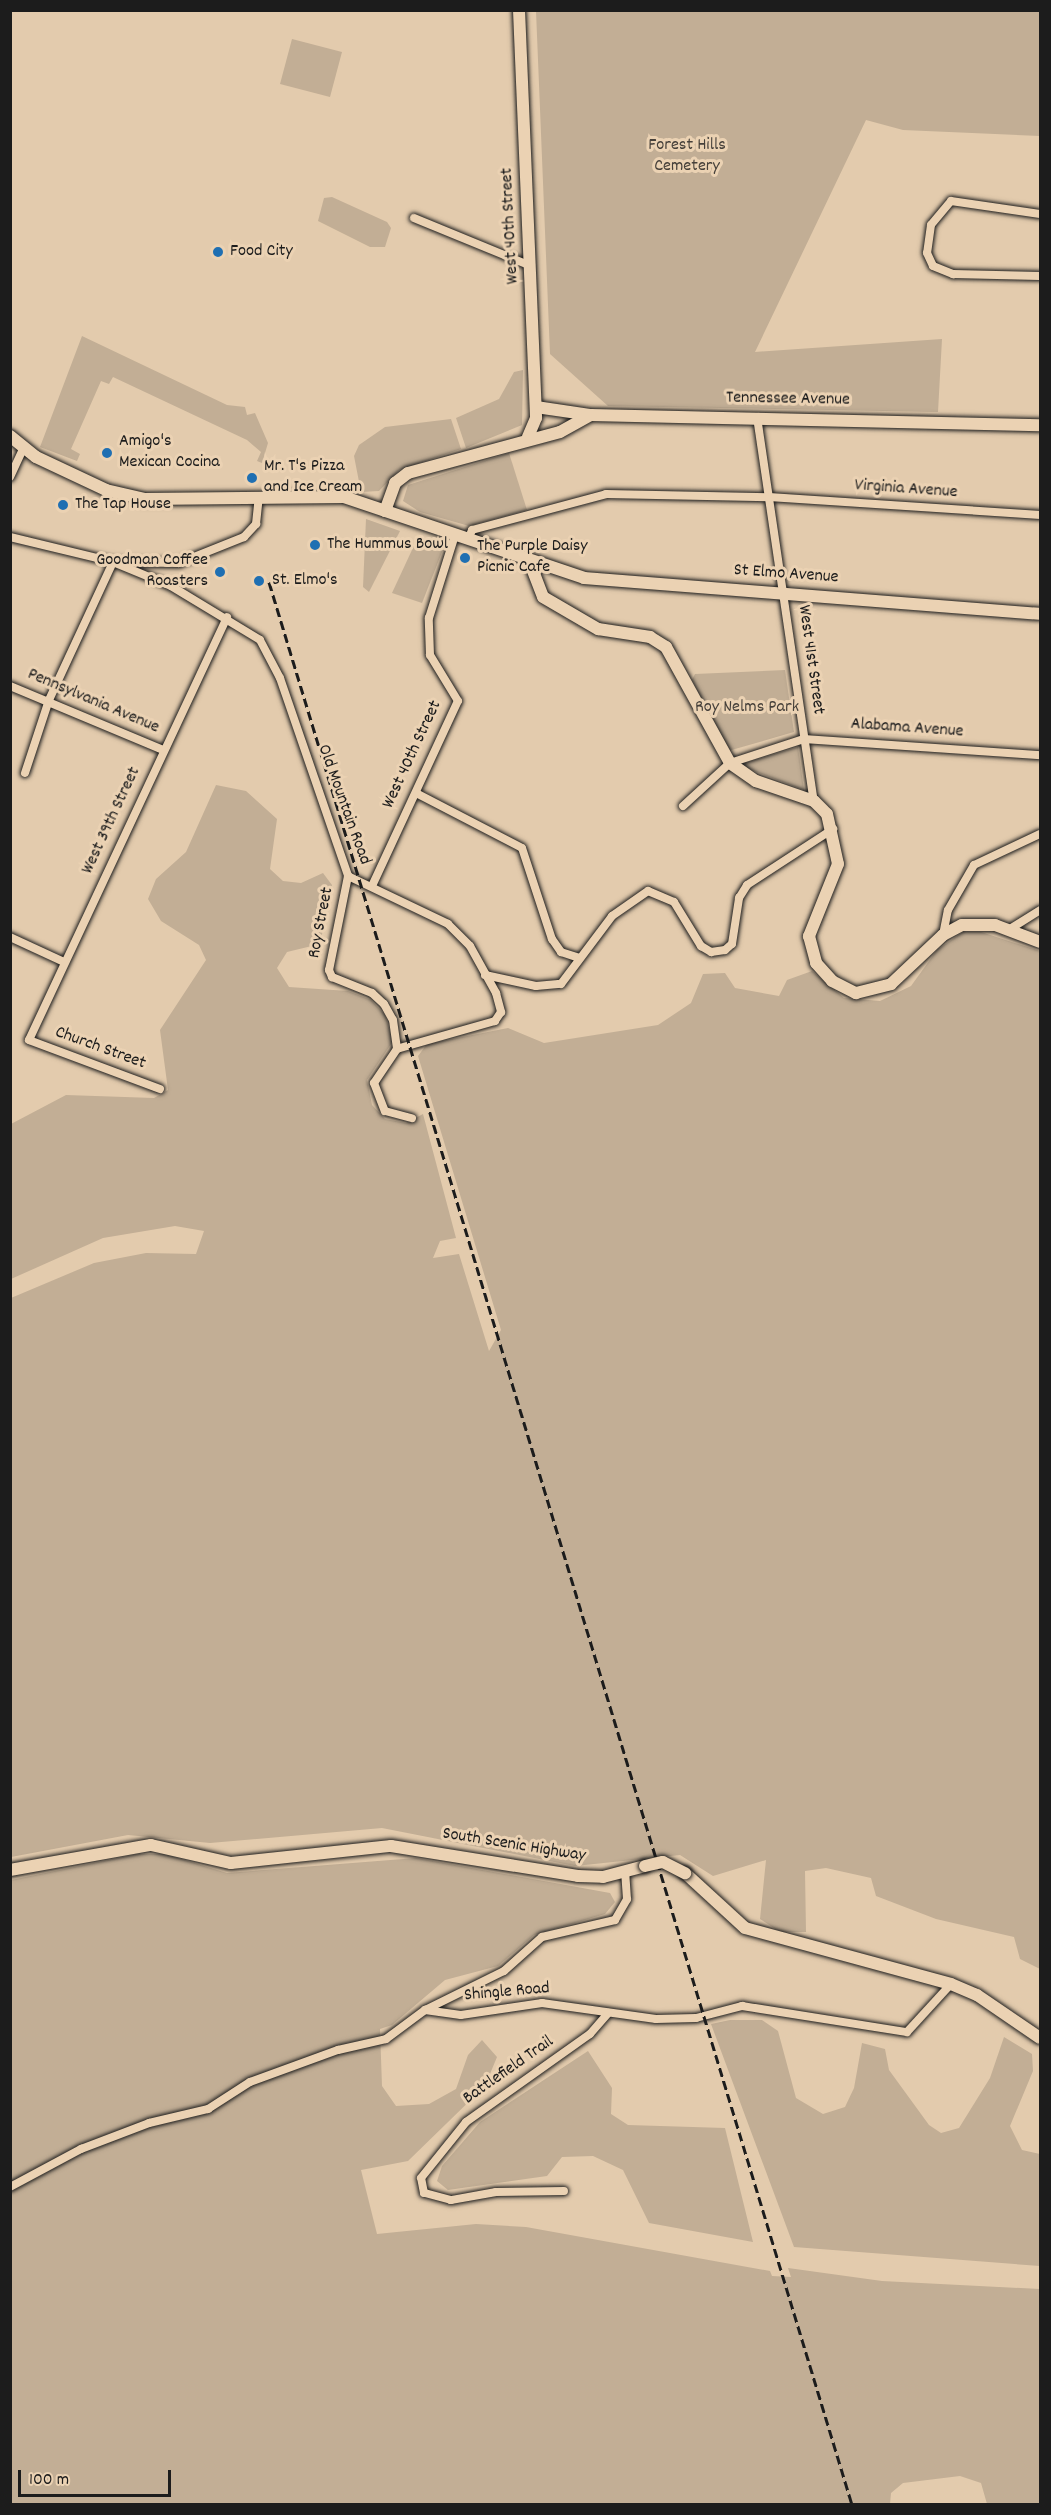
<!DOCTYPE html>
<html>
<head>
<meta charset="utf-8">
<style>
	body { margin:0 }
	#map { position:relative; width:1051px; height:2515px; overflow:hidden; background:#e3cbad; font-family:Dekko,sans-serif }
	div>[style] { position:absolute }
	[style*='--x'] { left:calc(var(--x)*1px); top:calc(var(--y)*1px); width:calc(var(--w)*1px); rotate:calc(var(--a)*1deg) }
	.green>* { inset:0; background:#c2ae95 }
	.roads { filter:drop-shadow(0 0 2px #1c1c1c) drop-shadow(0 0 2px #1c1c1c) }
	.street>* { height:8px; margin:-4px; padding:0 4px; transform-origin:4px; border-radius:4px; background:#ebd2b3 }
	.secondary>* { height:12px; margin:-6px; padding:0 6px; transform-origin:6px; border-radius:6px; background:#ebd2b3 }
	.rail>* { height:3px; margin-top:-1.5px; transform-origin:0; background:repeating-linear-gradient(90deg,#1c1c1c 0 9px,transparent 0 13.5px) }
	.bridges { filter:drop-shadow(0 0 2px #1c1c1c) drop-shadow(0 0 2px #1c1c1c) }
	.secondary-bridge>* { height:12px; margin:-6px; padding:0 6px; transform-origin:6px; border-radius:6px; background:#ebd2b3 }
	.dots>* { width:16px; height:16px; translate:-50% -50%; box-sizing:border-box; border:3px solid #ebd2b3; border-radius:50% }
	span { translate:-50% -50%; white-space:nowrap; text-align:center; line-height:1.15; -webkit-text-stroke:6px #ebd2b3; paint-order:stroke }
	.park-label { font-size:18px; color:#46403a }
	.street-label { font-size:18px; color:#1c1c1c }
	.poi-label { font-size:18px; color:#1c1c1c }
	.left { translate:0 -50%; text-align:left }
	.right { translate:-100% -50%; text-align:right }
	.frame { position:absolute; inset:0; border:12px solid #1c1c1c; pointer-events:none }
	.scale { position:absolute; left:18px; top:2470px; width:153px; height:27px; box-sizing:border-box; border:3px solid #1c1c1c; border-top:0; padding-left:8px; font-size:18px; line-height:21px; white-space:nowrap; color:#1c1c1c; -webkit-text-stroke:4px #ebd2b3; paint-order:stroke }
</style>
</head>
<body>
<div id="map">
	<div class="green">
		<i style="clip-path:polygon(536px 11px,1040px 11px,1040px 136px,903px 130px,866px 120px,755px 352px,942px 339px,938px 412px,608px 406px,550px 354px)"></i>
		<i style="clip-path:polygon(292px 39px,342px 52px,330px 97px,280px 84px)"></i>
		<i style="clip-path:polygon(332px 197px,387px 222px,391px 228px,385px 247px,370px 247px,318px 221px,324px 198px)"></i>
		<i style="clip-path:polygon(82px 336px,227px 405px,245px 407px,247px 415px,255px 413px,268px 443px,262px 463px,257px 461px,261px 452px,247px 440px,113px 377px,109px 384px,101px 381px,71px 449px,80px 454px,77px 461px,40px 447px)"></i>
		<i style="clip-path:polygon(523px 370px,522px 425px,466px 448px,456px 418px,499px 399px,514px 372px)"></i>
		<i style="clip-path:polygon(451px 419px,461px 449px,399px 470px,379px 491px,361px 492px,354px 456px,359px 445px,385px 427px)"></i>
		<i style="clip-path:polygon(509px 453px,527px 510px,469px 526px,420px 512px,403px 501px,408px 485px)"></i>
		<i style="clip-path:polygon(366px 519px,400px 531px,369px 592px,363px 587px)"></i>
		<i style="clip-path:polygon(418px 537px,444px 547px,422px 603px,392px 593px)"></i>
		<i style="clip-path:polygon(785px 670px,794px 732px,728px 751px,692px 680px,695px 674px)"></i>
		<i style="clip-path:polygon(798px 747px,804px 790px,744px 767px,745px 763px)"></i>
		<i style="clip-path:polygon(216px 785px,246px 791px,277px 819px,270px 869px,283px 881px,301px 883px,323px 873px,332px 885px,320px 944px,287px 952px,277px 968px,289px 987px,348px 991px,371px 1000px,385px 1015px,393px 1041px,367px 1080px,372px 1105px,385px 1119px,406px 1123px,423px 1114px,456px 1238px,440px 1241px,433px 1258px,459px 1254px,489px 1351px,501px 1330px,418px 1056px,427px 1044px,508px 1028px,544px 1043px,658px 1025px,691px 1003px,703px 974px,725px 973px,735px 988px,779px 996px,787px 980px,812px 971px,844px 998px,880px 1001px,911px 986px,937px 950px,963px 932px,981px 932px,1040px 951px,1040px 1969px,1020px 1959px,1014px 1937px,936px 1919px,876px 1896px,871px 1878px,826px 1868px,805px 1871px,806px 1932px,780px 1932px,760px 1919px,766px 1860px,713px 1876px,680px 1855px,575px 1866px,382px 1828px,210px 1843px,128px 1835px,11px 1857px,11px 1298px,94px 1263px,146px 1253px,196px 1254px,204px 1231px,175px 1226px,103px 1238px,11px 1279px,11px 1124px,66px 1095px,154px 1098px,168px 1090px,160px 1030px,206px 960px,199px 945px,161px 921px,148px 899px,156px 879px,186px 852px)"></i>
		<i style="clip-path:polygon(138px 1854px,165px 1854px,227px 1873px,416px 1858px,610px 1893px,615px 1902px,605px 1914px,534px 1935px,498px 1966px,445px 1980px,392px 2025px,380px 2029px,382px 2086px,396px 2106px,429px 2104px,456px 2089px,468px 2055px,482px 2040px,497px 2057px,485px 2086px,408px 2161px,361px 2170px,377px 2234px,476px 2224px,526px 2227px,770px 2271px,772px 2276px,791px 2277px,788px 2268px,882px 2281px,1040px 2289px,1040px 2504px,987px 2504px,981px 2483px,960px 2476px,903px 2483px,891px 2493px,890px 2504px,11px 2504px,11px 1880px)"></i>
		<i style="clip-path:polygon(730px 2020px,762px 2020px,778px 2031px,796px 2098px,823px 2114px,845px 2107px,854px 2088px,862px 2043px,885px 2049px,889px 2070px,929px 2125px,941px 2133px,959px 2128px,990px 2078px,1004px 2037px,1032px 2054px,1033px 2071px,1010px 2126px,1022px 2150px,1040px 2154px,1040px 2266px,794px 2247px,711px 2024px)"></i>
		<i style="clip-path:polygon(588px 2051px,612px 2088px,611px 2114px,628px 2125px,725px 2128px,753px 2242px,649px 2223px,623px 2170px,593px 2156px,562px 2157px,547px 2176px,448px 2190px,437px 2181px,442px 2166px,480px 2122px)"></i>
	</div>
	<div class="roads">
		<div class="street">
			<i style="--x:1040;--y:214;--w:90;--a:-171.7"></i>
			<i style="--x:951;--y:201;--w:31;--a:130"></i>
			<i style="--x:931;--y:225;--w:28;--a:98"></i>
			<i style="--x:927;--y:253;--w:14;--a:65"></i>
			<i style="--x:933;--y:266;--w:22;--a:22"></i>
			<i style="--x:953;--y:274;--w:87;--a:1.3"></i>
			<i style="--x:414;--y:218;--w:126;--a:22.3"></i>
			<i style="--x:757;--y:417;--w:388;--a:81.6"></i>
			<i style="--x:10;--y:477;--w:31;--a:-65"></i>
			<i style="--x:10;--y:537;--w:106;--a:13.6"></i>
			<i style="--x:113;--y:562;--w:66;--a:0.9"></i>
			<i style="--x:179;--y:563;--w:70;--a:-21.8"></i>
			<i style="--x:244;--y:537;--w:18;--a:-47"></i>
			<i style="--x:256;--y:524;--w:28;--a:-84"></i>
			<i style="--x:468;--y:540;--w:11;--a:-68"></i>
			<i style="--x:472;--y:530;--w:139;--a:-15"></i>
			<i style="--x:606;--y:494;--w:163;--a:1.1"></i>
			<i style="--x:769;--y:497;--w:272;--a:3.8"></i>
			<i style="--x:10;--y:686;--w:166;--a:22.7"></i>
			<i style="--x:25;--y:773;--w:77;--a:-71.8"></i>
			<i style="--x:49;--y:700;--w:152;--a:-65.1"></i>
			<i style="--x:113;--y:562;--w:63;--a:22.5"></i>
			<i style="--x:171;--y:586;--w:104;--a:31.2"></i>
			<i style="--x:260;--y:640;--w:43;--a:62.2"></i>
			<i style="--x:280;--y:678;--w:209;--a:71"></i>
			<i style="--x:348;--y:876;--w:111;--a:25.6"></i>
			<i style="--x:448;--y:924;--w:31;--a:45"></i>
			<i style="--x:470;--y:946;--w:54;--a:61"></i>
			<i style="--x:496;--y:993;--w:20;--a:75"></i>
			<i style="--x:501;--y:1012;--w:11;--a:124"></i>
			<i style="--x:495;--y:1021;--w:102;--a:164.1"></i>
			<i style="--x:397;--y:1049;--w:41;--a:124.1"></i>
			<i style="--x:374;--y:1083;--w:30;--a:69"></i>
			<i style="--x:385;--y:1111;--w:28;--a:15"></i>
			<i style="--x:416;--y:793;--w:119;--a:27.4"></i>
			<i style="--x:522;--y:848;--w:96;--a:71.8"></i>
			<i style="--x:552;--y:939;--w:16;--a:55"></i>
			<i style="--x:561;--y:952;--w:19;--a:18"></i>
			<i style="--x:683;--y:806;--w:64;--a:-42.5"></i>
			<i style="--x:730;--y:763;--w:78;--a:-18"></i>
			<i style="--x:804;--y:739;--w:237;--a:3.9"></i>
			<i style="--x:348;--y:876;--w:96;--a:101.4"></i>
			<i style="--x:329;--y:970;--w:8;--a:67"></i>
			<i style="--x:332;--y:977;--w:43;--a:21.8"></i>
			<i style="--x:372;--y:993;--w:16;--a:43"></i>
			<i style="--x:384;--y:1004;--w:18;--a:61"></i>
			<i style="--x:393;--y:1020;--w:29;--a:82"></i>
			<i style="--x:372;--y:886;--w:204;--a:-65.1"></i>
			<i style="--x:458;--y:701;--w:54;--a:-121.3"></i>
			<i style="--x:430;--y:655;--w:37;--a:-92"></i>
			<i style="--x:429;--y:618;--w:87;--a:-72.6"></i>
			<i style="--x:1010;--y:929;--w:36;--a:-32"></i>
			<i style="--x:943;--y:935;--w:25;--a:-79"></i>
			<i style="--x:948;--y:910;--w:52;--a:-60"></i>
			<i style="--x:974;--y:865;--w:73;--a:-25.2"></i>
			<i style="--x:10;--y:937;--w:60;--a:24.8"></i>
			<i style="--x:485;--y:975;--w:52;--a:12.2"></i>
			<i style="--x:536;--y:986;--w:25;--a:-5"></i>
			<i style="--x:561;--y:984;--w:85;--a:-53.1"></i>
			<i style="--x:612;--y:916;--w:44;--a:-34.8"></i>
			<i style="--x:648;--y:891;--w:28;--a:23"></i>
			<i style="--x:674;--y:902;--w:52;--a:58.5"></i>
			<i style="--x:701;--y:946;--w:12;--a:31"></i>
			<i style="--x:711;--y:952;--w:14;--a:-8"></i>
			<i style="--x:725;--y:950;--w:9;--a:-41"></i>
			<i style="--x:732;--y:944;--w:47;--a:-81.3"></i>
			<i style="--x:739;--y:898;--w:15;--a:-58"></i>
			<i style="--x:747;--y:885;--w:103;--a:-33.1"></i>
			<i style="--x:160;--y:1089;--w:140;--a:-159.5"></i>
			<i style="--x:29;--y:1040;--w:467;--a:-64.9"></i>
			<i style="--x:425;--y:2010;--w:88;--a:-26.3"></i>
			<i style="--x:504;--y:1971;--w:51;--a:-41.8"></i>
			<i style="--x:542;--y:1937;--w:75;--a:-13.1"></i>
			<i style="--x:615;--y:1920;--w:24;--a:-60"></i>
			<i style="--x:627;--y:1899;--w:27;--a:-94"></i>
			<i style="--x:10;--y:2187;--w:81;--a:-28.2"></i>
			<i style="--x:81;--y:2149;--w:73;--a:-20.9"></i>
			<i style="--x:149;--y:2123;--w:61;--a:-13.3"></i>
			<i style="--x:208;--y:2109;--w:50;--a:-32.7"></i>
			<i style="--x:250;--y:2082;--w:94;--a:-20"></i>
			<i style="--x:338;--y:2050;--w:49;--a:-12.9"></i>
			<i style="--x:386;--y:2039;--w:49;--a:-36.6"></i>
			<i style="--x:425;--y:2010;--w:36;--a:8"></i>
			<i style="--x:461;--y:2015;--w:82;--a:-8.4"></i>
			<i style="--x:542;--y:2003;--w:115;--a:8"></i>
			<i style="--x:656;--y:2019;--w:40;--a:-1.4"></i>
			<i style="--x:696;--y:2018;--w:48;--a:-14.6"></i>
			<i style="--x:742;--y:2006;--w:167;--a:9"></i>
			<i style="--x:907;--y:2032;--w:65;--a:-47.5"></i>
			<i style="--x:564;--y:2191;--w:68;--a:179.2"></i>
			<i style="--x:496;--y:2192;--w:46;--a:169.9"></i>
			<i style="--x:451;--y:2200;--w:28;--a:-165"></i>
			<i style="--x:424;--y:2193;--w:15;--a:-101"></i>
			<i style="--x:421;--y:2178;--w:72;--a:-51.2"></i>
			<i style="--x:466;--y:2122;--w:152;--a:-35.4"></i>
			<i style="--x:590;--y:2034;--w:28;--a:-49"></i>
		</div>
		<div class="secondary">
			<i style="--x:519;--y:10;--w:408;--a:87.6"></i>
			<i style="--x:536;--y:418;--w:21;--a:113"></i>
			<i style="--x:536;--y:407;--w:56;--a:8.3"></i>
			<i style="--x:591;--y:415;--w:449;--a:1.3"></i>
			<i style="--x:10;--y:436;--w:33;--a:39"></i>
			<i style="--x:36;--y:457;--w:77;--a:25.2"></i>
			<i style="--x:106;--y:490;--w:39;--a:13"></i>
			<i style="--x:144;--y:499;--w:200;--a:-0.6"></i>
			<i style="--x:344;--y:497;--w:253;--a:18.6"></i>
			<i style="--x:584;--y:578;--w:457;--a:4.5"></i>
			<i style="--x:385;--y:511;--w:30;--a:-70"></i>
			<i style="--x:395;--y:483;--w:16;--a:-38"></i>
			<i style="--x:408;--y:473;--w:157;--a:-15.1"></i>
			<i style="--x:560;--y:432;--w:35;--a:-29"></i>
			<i style="--x:530;--y:563;--w:36;--a:69"></i>
			<i style="--x:543;--y:597;--w:64;--a:30.2"></i>
			<i style="--x:598;--y:629;--w:53;--a:8.7"></i>
			<i style="--x:650;--y:637;--w:19;--a:32"></i>
			<i style="--x:666;--y:647;--w:132;--a:61.1"></i>
			<i style="--x:730;--y:763;--w:32;--a:35"></i>
			<i style="--x:756;--y:781;--w:61;--a:19"></i>
			<i style="--x:814;--y:801;--w:18;--a:45"></i>
			<i style="--x:827;--y:814;--w:51;--a:77.6"></i>
			<i style="--x:838;--y:864;--w:78;--a:111.9"></i>
			<i style="--x:809;--y:936;--w:28;--a:75"></i>
			<i style="--x:816;--y:963;--w:24;--a:48"></i>
			<i style="--x:832;--y:981;--w:27;--a:27"></i>
			<i style="--x:856;--y:993;--w:36;--a:-14"></i>
			<i style="--x:891;--y:984;--w:71;--a:-43.3"></i>
			<i style="--x:943;--y:935;--w:21;--a:-28"></i>
			<i style="--x:962;--y:925;--w:33;--a:0"></i>
			<i style="--x:995;--y:925;--w:48;--a:20.7"></i>
			<i style="--x:10;--y:1870;--w:143;--a:-10.1"></i>
			<i style="--x:151;--y:1845;--w:82;--a:12.7"></i>
			<i style="--x:231;--y:1863;--w:161;--a:-6.1"></i>
			<i style="--x:391;--y:1846;--w:189;--a:9.1"></i>
			<i style="--x:578;--y:1876;--w:25;--a:2"></i>
			<i style="--x:603;--y:1877;--w:43;--a:-14.7"></i>
			<i style="--x:685;--y:1873;--w:81;--a:42.5"></i>
			<i style="--x:745;--y:1928;--w:213;--a:15.2"></i>
			<i style="--x:951;--y:1984;--w:28;--a:23"></i>
			<i style="--x:977;--y:1995;--w:76;--a:34.3"></i>
		</div>
	</div>
	<div class="rail">
		<i style="--x:269;--y:582;--w:2008;--a:73.13"></i>
	</div>
	<div class="bridges">
		<div class="secondary-bridge">
			<i style="--x:645;--y:1866;--w:18;--a:-13"></i>
			<i style="--x:663;--y:1862;--w:25;--a:27"></i>
		</div>
	</div>
	<div class="dots">
		<i style="left:218px;top:252px;background:#1f6fb2"></i>
		<i style="left:107px;top:453px;background:#1f6fb2"></i>
		<i style="left:252px;top:478px;background:#1f6fb2"></i>
		<i style="left:63px;top:505px;background:#1f6fb2"></i>
		<i style="left:315px;top:545px;background:#1f6fb2"></i>
		<i style="left:465px;top:558px;background:#1f6fb2"></i>
		<i style="left:220px;top:572px;background:#1f6fb2"></i>
		<i style="left:259px;top:581px;background:#1f6fb2"></i>
	</div>
	<div class="park-label">
		<span style="left:687px;top:157px">Forest Hills<br>Cemetery</span>
		<span style="left:747px;top:708px">Roy Nelms Park</span>
	</div>
	<div class="street-label">
		<span style="left:511px;top:226px;rotate:-93deg">West 40th Street</span>
		<span style="left:788px;top:400px;rotate:1deg">Tennessee Avenue</span>
		<span style="left:906px;top:490px;rotate:4deg">Virginia Avenue</span>
		<span style="left:786px;top:575px;rotate:4deg">St Elmo Avenue</span>
		<span style="left:810px;top:660px;rotate:82deg">West 41st Street</span>
		<span style="left:93px;top:702px;rotate:23deg">Pennsylvania Avenue</span>
		<span style="left:907px;top:729px;rotate:4deg">Alabama Avenue</span>
		<span style="left:413px;top:755px;rotate:-65deg">West 40th Street</span>
		<span style="left:343px;top:805px;rotate:70deg">Old Mountain Road</span>
		<span style="left:112px;top:821px;rotate:-65deg">West 39th Street</span>
		<span style="left:322px;top:923px;rotate:-79deg">Roy Street</span>
		<span style="left:100px;top:1049px;rotate:20deg">Church Street</span>
		<span style="left:514px;top:1846px;rotate:9deg">South Scenic Highway</span>
		<span style="left:507px;top:1993px;rotate:-5deg">Shingle Road</span>
		<span style="left:509px;top:2071px;rotate:-35deg">Battlefield Trail</span>
	</div>
	<div class="poi-label">
		<span class="left" style="left:230px;top:252px">Food City</span>
		<span class="left" style="left:119px;top:453px">Amigo's<br>Mexican Cocina</span>
		<span class="left" style="left:264px;top:478px">Mr. T's Pizza<br>and Ice Cream</span>
		<span class="left" style="left:75px;top:505px">The Tap House</span>
		<span class="left" style="left:327px;top:545px">The Hummus Bowl</span>
		<span class="left" style="left:477px;top:558px">The Purple Daisy<br>Picnic Cafe</span>
		<span class="right" style="left:208px;top:572px">Goodman Coffee<br>Roasters</span>
		<span class="left" style="left:272px;top:581px">St. Elmo's</span>
	</div>
	<div class="frame"></div>
	<div class="scale">100 m</div>
</div>
</body>
</html>
